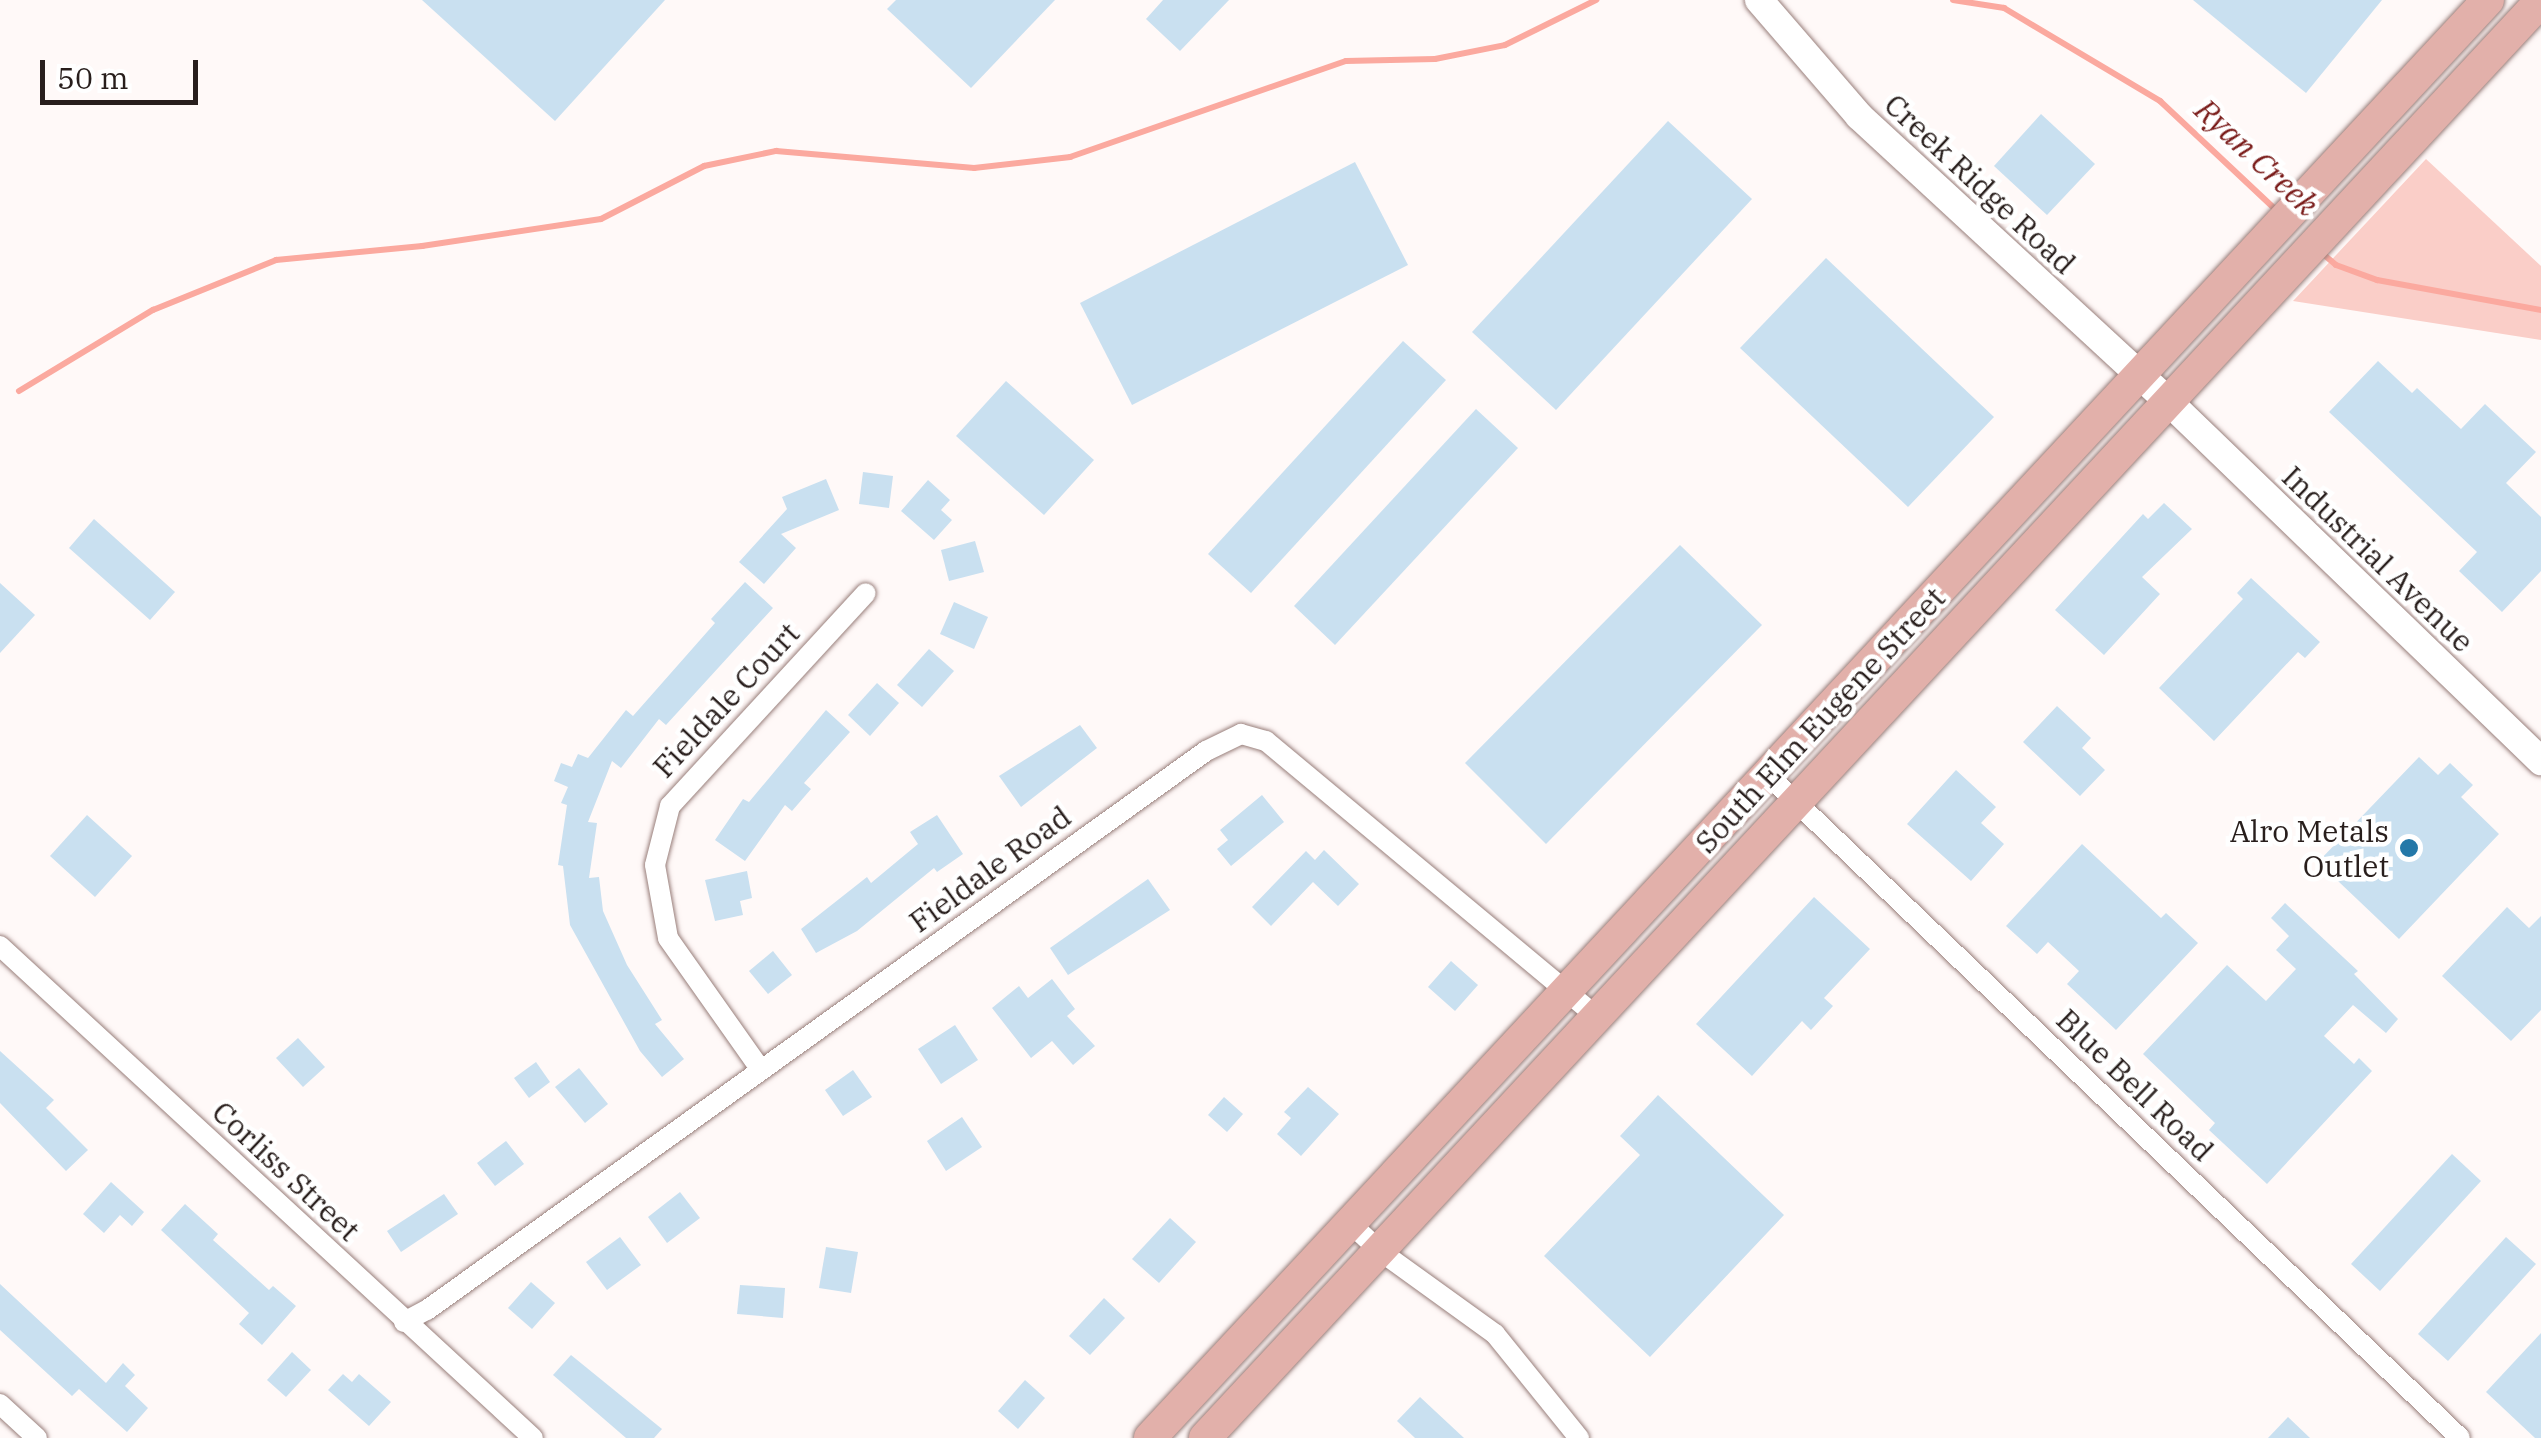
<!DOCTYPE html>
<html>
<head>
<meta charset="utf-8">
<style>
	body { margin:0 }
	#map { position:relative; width:2541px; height:1438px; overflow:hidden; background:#fff9f8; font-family:"IBM Plex Serif",serif }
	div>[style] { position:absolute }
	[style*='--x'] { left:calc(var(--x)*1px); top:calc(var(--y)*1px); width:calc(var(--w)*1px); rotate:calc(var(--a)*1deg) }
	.green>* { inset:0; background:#facec8 }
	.stream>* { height:6px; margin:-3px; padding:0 3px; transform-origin:3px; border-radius:3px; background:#fba99f }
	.building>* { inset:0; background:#c9e0f0 }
	.roads { filter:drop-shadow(0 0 2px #997f7b) drop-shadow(0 0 2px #997f7b) }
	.minor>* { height:20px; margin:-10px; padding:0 10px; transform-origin:10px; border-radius:10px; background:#fff }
	.secondary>* { height:28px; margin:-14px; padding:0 14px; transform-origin:14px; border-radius:14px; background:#fff }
	.primary>* { height:32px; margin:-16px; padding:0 16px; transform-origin:16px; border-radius:16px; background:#e2b0aa }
	.dots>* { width:28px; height:28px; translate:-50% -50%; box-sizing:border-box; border:5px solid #fff; border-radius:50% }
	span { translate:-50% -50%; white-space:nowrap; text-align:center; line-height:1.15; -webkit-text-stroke:9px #fff; paint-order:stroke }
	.street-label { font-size:30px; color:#281e1c }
	.poi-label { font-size:30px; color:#281e1c }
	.right { translate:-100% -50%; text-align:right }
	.water-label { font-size:32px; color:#7a1c1a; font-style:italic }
	.scale { position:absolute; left:40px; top:60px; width:158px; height:45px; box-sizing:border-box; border:5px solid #281e1c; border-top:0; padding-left:12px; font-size:30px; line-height:35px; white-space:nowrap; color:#281e1c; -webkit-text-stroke:8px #fff; paint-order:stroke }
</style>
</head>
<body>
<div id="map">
	<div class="green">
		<i style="clip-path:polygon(2426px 159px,2541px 266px,2541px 340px,2293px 301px)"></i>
	</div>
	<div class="stream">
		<i style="--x:1953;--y:0;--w:52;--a:8.9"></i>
		<i style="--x:2004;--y:8;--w:182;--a:30.8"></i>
		<i style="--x:2160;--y:101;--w:161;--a:43.2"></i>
		<i style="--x:2323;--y:254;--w:17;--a:40"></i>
		<i style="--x:2336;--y:265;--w:44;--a:20.1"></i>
		<i style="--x:2377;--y:280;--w:167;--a:10.4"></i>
		<i style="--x:19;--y:391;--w:157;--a:-31.2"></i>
		<i style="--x:153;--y:310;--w:133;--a:-22.1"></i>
		<i style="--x:276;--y:260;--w:147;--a:-5.5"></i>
		<i style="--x:422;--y:246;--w:181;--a:-8.6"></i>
		<i style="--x:601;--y:219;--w:116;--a:-27.2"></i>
		<i style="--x:704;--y:166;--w:74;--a:-11.8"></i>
		<i style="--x:776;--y:151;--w:199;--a:4.9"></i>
		<i style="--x:974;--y:168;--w:97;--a:-6.5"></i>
		<i style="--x:1070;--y:157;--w:292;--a:-19.2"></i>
		<i style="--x:1346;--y:61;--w:89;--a:-1.3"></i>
		<i style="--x:1435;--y:59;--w:71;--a:-11.3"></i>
		<i style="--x:1505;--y:45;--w:102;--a:-26.3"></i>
	</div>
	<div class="building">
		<i style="clip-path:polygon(422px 0,665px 0,555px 121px)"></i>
		<i style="clip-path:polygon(896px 0,1055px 0,971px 88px,887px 9px)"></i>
		<i style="clip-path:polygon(1163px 0,1229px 0,1180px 51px,1146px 19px)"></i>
		<i style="clip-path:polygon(2193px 0,2382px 0,2306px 93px)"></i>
		<i style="clip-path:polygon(2041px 114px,2095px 164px,2047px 215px,1994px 166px)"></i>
		<i style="clip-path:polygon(1668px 121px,1752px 199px,1556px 410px,1472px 332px)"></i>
		<i style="clip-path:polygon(1355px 162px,1408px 265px,1132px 405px,1080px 303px)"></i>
		<i style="clip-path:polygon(1826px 258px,1994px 417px,1908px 507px,1740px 348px)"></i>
		<i style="clip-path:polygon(1403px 341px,1446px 380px,1251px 593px,1208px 554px)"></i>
		<i style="clip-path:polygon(2378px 361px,2412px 393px,2417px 388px,2461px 429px,2485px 404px,2536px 452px,2506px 483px,2541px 517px,2541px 571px,2502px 612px,2459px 571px,2477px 552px,2329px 412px)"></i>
		<i style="clip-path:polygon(1006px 381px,1094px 460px,1044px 515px,956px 436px)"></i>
		<i style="clip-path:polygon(1476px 409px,1518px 448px,1335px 645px,1294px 606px)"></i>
		<i style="clip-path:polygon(863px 472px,893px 476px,889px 508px,859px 504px)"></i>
		<i style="clip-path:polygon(826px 479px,839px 510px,781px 534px,796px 548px,764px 584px,739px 562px,787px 509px,782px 497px)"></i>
		<i style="clip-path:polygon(928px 480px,950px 500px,941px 510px,952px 520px,934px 540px,901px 511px)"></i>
		<i style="clip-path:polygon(2164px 503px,2192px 529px,2142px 577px,2160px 594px,2104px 655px,2055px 610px,2143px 514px,2148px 519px)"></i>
		<i style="clip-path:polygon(94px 519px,175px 592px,150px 620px,69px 548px)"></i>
		<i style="clip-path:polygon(975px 541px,984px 572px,949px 581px,941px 550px)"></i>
		<i style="clip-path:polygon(1680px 545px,1762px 625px,1546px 844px,1465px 763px)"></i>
		<i style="clip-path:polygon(2251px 578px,2320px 642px,2305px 658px,2298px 652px,2214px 741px,2159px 688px,2243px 599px,2237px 593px)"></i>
		<i style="clip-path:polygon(745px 582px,773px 608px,666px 725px,659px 719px,621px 768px,612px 761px,588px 822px,597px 823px,589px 878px,599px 877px,603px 911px,627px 965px,662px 1020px,655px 1024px,684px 1059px,662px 1077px,640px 1051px,570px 925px,563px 866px,558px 865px,567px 805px,561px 803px,568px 787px,554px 781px,561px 763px,572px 767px,578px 754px,588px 758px,626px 710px,633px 716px,715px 623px,711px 619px)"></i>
		<i style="clip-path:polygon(0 583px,35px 615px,0 653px)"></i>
		<i style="clip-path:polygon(954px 602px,988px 617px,974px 649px,940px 634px)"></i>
		<i style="clip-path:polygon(929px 649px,954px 671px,922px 707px,897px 685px)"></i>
		<i style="clip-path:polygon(877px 683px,899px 703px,870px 736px,848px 715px)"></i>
		<i style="clip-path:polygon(2057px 706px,2091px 738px,2082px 748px,2105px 770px,2080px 796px,2023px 742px)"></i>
		<i style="clip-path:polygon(826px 710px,850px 732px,804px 783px,811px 789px,792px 811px,785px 805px,745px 861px,715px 840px,743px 799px,749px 802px)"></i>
		<i style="clip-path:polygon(1080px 725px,1097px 748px,1021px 807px,999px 776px)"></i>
		<i style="clip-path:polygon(2419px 757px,2438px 775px,2450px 763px,2473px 785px,2461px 797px,2499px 834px,2399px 939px,2318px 862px)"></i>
		<i style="clip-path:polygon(1956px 770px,1996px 807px,1981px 823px,2004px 844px,1971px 881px,1907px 824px)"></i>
		<i style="clip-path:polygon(1262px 795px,1284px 822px,1231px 866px,1217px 849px,1228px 840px,1220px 830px)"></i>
		<i style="clip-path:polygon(87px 815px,132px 856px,95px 897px,50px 856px)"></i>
		<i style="clip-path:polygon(937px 815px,963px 854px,937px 872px,934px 868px,857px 931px,816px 953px,801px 929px,867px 877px,871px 883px,918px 844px,910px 832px)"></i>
		<i style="clip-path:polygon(2082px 844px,2161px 918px,2166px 913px,2198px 943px,2116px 1030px,2067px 984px,2079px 971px,2048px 942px,2037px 954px,2006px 926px)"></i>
		<i style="clip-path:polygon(1324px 850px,1359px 884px,1338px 906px,1313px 882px,1271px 926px,1252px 907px,1306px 851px,1315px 860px)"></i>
		<i style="clip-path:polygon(747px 871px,752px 898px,740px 901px,743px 915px,715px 921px,705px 880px)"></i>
		<i style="clip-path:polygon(1148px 879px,1170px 910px,1068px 975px,1050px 948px)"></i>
		<i style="clip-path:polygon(1814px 897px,1870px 949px,1824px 998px,1833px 1006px,1811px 1030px,1802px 1021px,1752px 1076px,1696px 1024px)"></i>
		<i style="clip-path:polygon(2285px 903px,2358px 971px,2354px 974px,2398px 1019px,2386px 1033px,2353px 1005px,2324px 1036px,2354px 1064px,2359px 1058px,2372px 1071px,2267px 1184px,2209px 1130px,2215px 1123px,2143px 1054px,2227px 965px,2266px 1001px,2296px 969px,2276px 950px,2289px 936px,2271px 918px)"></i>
		<i style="clip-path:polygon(2507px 907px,2529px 928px,2541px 916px,2541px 1010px,2511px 1041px,2442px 976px)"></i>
		<i style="clip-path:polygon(773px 951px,792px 975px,768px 994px,749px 971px)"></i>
		<i style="clip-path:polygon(1451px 961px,1478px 985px,1455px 1011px,1428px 987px)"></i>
		<i style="clip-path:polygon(1052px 979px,1075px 1009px,1067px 1016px,1095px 1046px,1073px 1065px,1052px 1041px,1031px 1058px,992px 1008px,1019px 986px,1028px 998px)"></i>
		<i style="clip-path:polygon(955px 1025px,978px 1060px,941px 1084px,918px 1049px)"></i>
		<i style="clip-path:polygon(298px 1038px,325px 1067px,303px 1087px,276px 1058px)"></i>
		<i style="clip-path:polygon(0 1051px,54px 1100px,46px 1108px,88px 1150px,66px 1171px,0 1103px)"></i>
		<i style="clip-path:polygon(536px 1062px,550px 1082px,529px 1098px,514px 1078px)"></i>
		<i style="clip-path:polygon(579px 1068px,608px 1104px,585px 1123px,555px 1087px)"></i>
		<i style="clip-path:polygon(853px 1070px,872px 1097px,843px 1116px,825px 1090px)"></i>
		<i style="clip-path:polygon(1308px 1087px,1339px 1114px,1301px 1156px,1277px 1134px,1291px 1118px,1284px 1112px)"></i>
		<i style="clip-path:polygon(1658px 1095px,1784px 1215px,1650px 1357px,1544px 1256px,1640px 1155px,1620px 1136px)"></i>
		<i style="clip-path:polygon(1224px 1097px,1243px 1114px,1227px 1132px,1208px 1115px)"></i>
		<i style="clip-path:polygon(962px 1117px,982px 1147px,946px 1171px,927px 1141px)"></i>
		<i style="clip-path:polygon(506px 1141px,524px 1164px,495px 1186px,477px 1163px)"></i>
		<i style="clip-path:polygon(2452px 1154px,2481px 1181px,2380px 1291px,2351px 1264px)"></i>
		<i style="clip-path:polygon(111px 1182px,144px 1212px,132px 1226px,120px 1215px,104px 1233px,83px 1214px)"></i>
		<i style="clip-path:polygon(680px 1192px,700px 1218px,667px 1243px,648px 1217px)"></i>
		<i style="clip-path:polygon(444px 1194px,458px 1214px,401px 1252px,387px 1231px)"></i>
		<i style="clip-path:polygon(185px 1204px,218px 1234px,213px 1240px,269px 1290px,273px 1286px,296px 1306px,262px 1345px,239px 1324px,249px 1313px,161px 1230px)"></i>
		<i style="clip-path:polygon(1170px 1218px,1196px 1242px,1159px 1283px,1132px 1259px)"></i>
		<i style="clip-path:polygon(620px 1237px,641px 1265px,607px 1290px,586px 1262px)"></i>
		<i style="clip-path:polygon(2506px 1237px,2536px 1264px,2448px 1361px,2418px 1334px)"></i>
		<i style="clip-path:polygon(826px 1247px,858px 1252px,851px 1293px,819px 1288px)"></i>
		<i style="clip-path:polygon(531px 1282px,555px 1303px,532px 1329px,508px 1308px)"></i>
		<i style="clip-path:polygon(0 1284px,106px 1383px,123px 1363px,135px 1375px,125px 1386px,148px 1408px,127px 1432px,79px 1389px,72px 1396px,0 1330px)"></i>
		<i style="clip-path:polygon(740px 1285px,785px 1288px,783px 1318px,737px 1314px)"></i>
		<i style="clip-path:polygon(1104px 1298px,1125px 1318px,1090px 1355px,1069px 1336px)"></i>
		<i style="clip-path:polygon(2541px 1333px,2541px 1438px,2535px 1438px,2486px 1392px)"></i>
		<i style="clip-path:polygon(292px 1352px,311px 1370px,286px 1397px,267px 1380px)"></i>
		<i style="clip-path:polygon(571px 1355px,662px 1429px,654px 1438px,626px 1438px,553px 1375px)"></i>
		<i style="clip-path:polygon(343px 1374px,352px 1382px,359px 1374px,391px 1402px,369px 1426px,328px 1390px)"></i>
		<i style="clip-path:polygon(1025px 1380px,1045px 1398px,1018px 1429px,998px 1411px)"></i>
		<i style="clip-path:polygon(1420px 1397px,1464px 1438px,1415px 1438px,1397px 1421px)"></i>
		<i style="clip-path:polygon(2288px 1417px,2310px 1438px,2268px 1438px)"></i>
	</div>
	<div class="roads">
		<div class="minor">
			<i style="--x:1768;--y:775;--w:958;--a:43.77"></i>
			<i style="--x:0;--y:946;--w:725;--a:42.71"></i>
			<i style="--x:761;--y:1070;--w:161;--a:-125.2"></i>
			<i style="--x:668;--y:938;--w:74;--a:-100.1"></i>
			<i style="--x:655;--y:865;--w:61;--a:-75.7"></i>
			<i style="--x:670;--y:806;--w:289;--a:-47.4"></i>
			<i style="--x:1350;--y:1223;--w:41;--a:43"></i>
			<i style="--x:1380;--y:1251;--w:142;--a:35.8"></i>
			<i style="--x:1495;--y:1334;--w:134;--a:51.1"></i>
			<i style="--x:404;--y:1322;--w:26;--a:-28"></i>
			<i style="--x:427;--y:1310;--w:959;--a:-35.66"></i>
			<i style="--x:1206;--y:751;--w:39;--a:-26"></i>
			<i style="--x:1241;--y:734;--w:26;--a:16"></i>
			<i style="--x:1266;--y:741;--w:433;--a:39.8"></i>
			<i style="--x:0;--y:1404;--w:50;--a:42.6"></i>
		</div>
		<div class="secondary">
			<i style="--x:1759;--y:0;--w:153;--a:49.2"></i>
			<i style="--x:1859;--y:116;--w:423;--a:42.7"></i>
			<i style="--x:2170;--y:403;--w:516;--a:43.98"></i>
		</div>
		<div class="primary">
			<i style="--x:1150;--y:1438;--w:1964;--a:-47.06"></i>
			<i style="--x:1205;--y:1438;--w:1962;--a:-47.09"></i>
		</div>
	</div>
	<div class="dots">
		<i style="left:2409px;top:848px;background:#2478a8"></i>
	</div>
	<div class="street-label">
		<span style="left:1980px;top:184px;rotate:43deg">Creek Ridge Road</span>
		<span style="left:2378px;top:559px;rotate:44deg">Industrial Avenue</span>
		<span style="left:726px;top:700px;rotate:-47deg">Fieldale Court</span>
		<span style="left:1820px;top:720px;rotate:-47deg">South Elm Eugene Street</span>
		<span style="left:990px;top:869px;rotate:-36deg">Fieldale Road</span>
		<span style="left:2135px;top:1085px;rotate:44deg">Blue Bell Road</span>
		<span style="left:286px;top:1171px;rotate:43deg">Corliss Street</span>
	</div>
	<div class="poi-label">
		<span class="right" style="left:2389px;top:848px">Alro Metals<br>Outlet</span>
	</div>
	<div class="water-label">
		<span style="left:2257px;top:157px;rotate:43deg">Ryan Creek</span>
	</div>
	<div class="scale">50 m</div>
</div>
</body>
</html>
